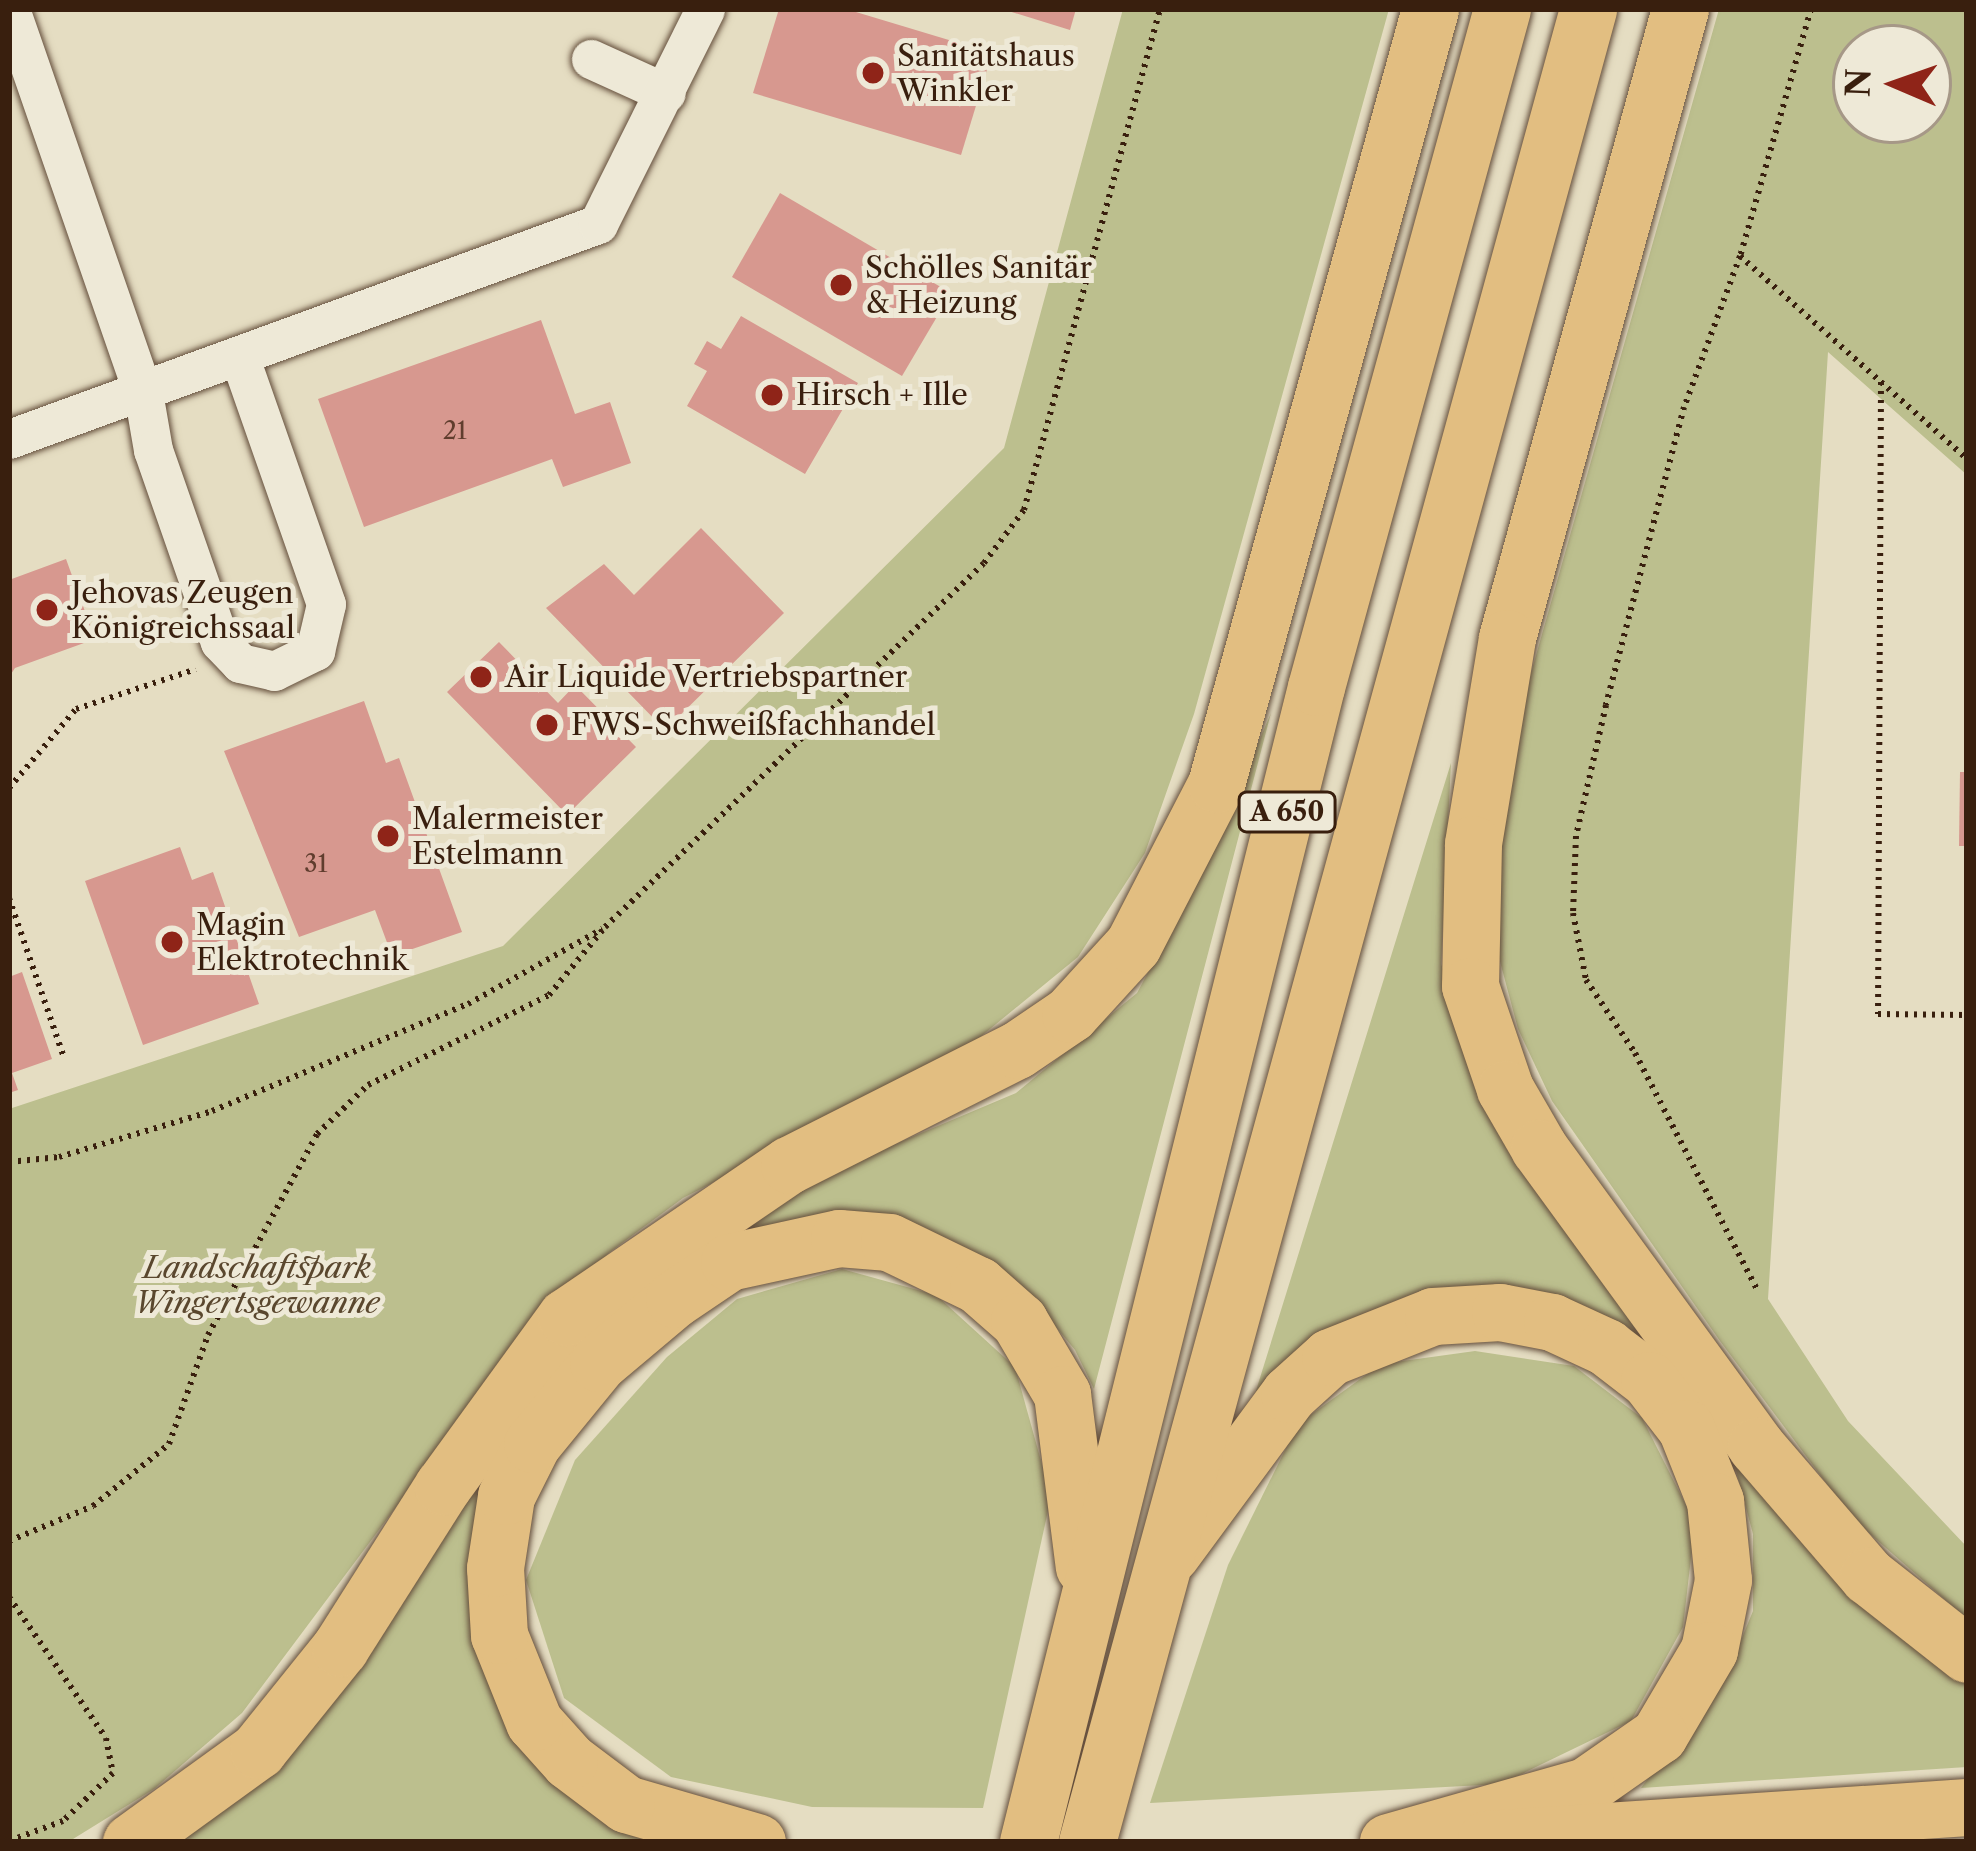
<!DOCTYPE html>
<html>
<head>
<meta charset="utf-8">
<style>
	body { margin:0 }
	#map { position:relative; width:1976px; height:1851px; overflow:hidden; background:#e5ddc2; font-family:"Libre Caslon Text",serif }
	div>[style] { position:absolute }
	[style*='--x'] { left:calc(var(--x)*1px); top:calc(var(--y)*1px); width:calc(var(--w)*1px); rotate:calc(var(--a)*1deg) }
	.green>* { inset:0; background:#bcbf8e }
	.building>* { inset:0; background:#d7988f }
	.path>* { height:6px; margin-top:-3px; transform-origin:0; background:repeating-linear-gradient(90deg,#391f0e 0 3px,transparent 0 9px) }
	.roads { filter:drop-shadow(0 0 3px #644e3b) drop-shadow(0 0 3px #644e3b) }
	.minor>* { height:39px; margin:-19.5px; padding:0 19.5px; transform-origin:19.5px; border-radius:19.5px; background:#eee9d7 }
	.highway>* { height:57px; margin:-28.5px; padding:0 28.5px; transform-origin:28.5px; border-radius:28.5px; background:#e2be81 }
	.dots>* { width:33px; height:33px; translate:-50% -50%; box-sizing:border-box; border:6px solid #eee9d7; border-radius:50% }
	span { translate:-50% -50%; white-space:nowrap; text-align:center; line-height:1.15; -webkit-text-stroke:10px #eee9d7; paint-order:stroke }
	.number-label { font-size:24px; color:#603d2e }
	.number-label span { -webkit-text-stroke-width:0 }
	.shield-label span { padding:3px 9px; background:#eee9d7; border:3px solid; border-radius:9px; -webkit-text-stroke-width:0 }
	.shield-label { font-size:27px; color:#391f0e; font-weight:700 }
	.poi-label { font-size:30px; color:#391f0e }
	.left { translate:0 -50%; text-align:left }
	.park-label { font-size:30px; color:#5a472e; font-style:italic }
	.frame { position:absolute; inset:0; border:12px solid #391f0e; pointer-events:none }
	.north { position:absolute; left:1832px; top:24px; width:120px; height:120px; box-sizing:border-box; background:#eee9d7; border:3px solid #a69887; border-radius:50%; rotate:272deg; font-size:33px; font-weight:700; line-height:48px; text-align:center; color:#391f0e }
	.north::after { content:''; display:block; margin:auto; width:42px; height:54px; background:#8f2418; clip-path:polygon(50% 0,100% 100%,50% 72%,0 100%) }
</style>
</head>
<body>
<div id="map">
	<div class="green">
		<i style="clip-path:polygon(1123px 9px,1389px 9px,1194px 714px,1145px 853px,1078px 957px,952px 1060px,683px 1198px,610px 1252px,524px 1336px,242px 1713px,154px 1789px,73px 1839px,9px 1842px,9px 1109px,503px 946px,1004px 448px)"></i>
		<i style="clip-path:polygon(evenodd,1719px 9px,1967px 9px,1967px 475px,1828px 352px,1768px 1299px,1848px 1421px,1967px 1547px,1967px 1619px,1853px 1519px,1720px 1341px,1552px 1101px,1518px 1029px,1498px 954px,1503px 772px,1719px 9px,1856px 48px,1928px 48px,1928px 120px,1856px 120px,1856px 48px)"></i>
		<i style="clip-path:polygon(1271px 713px,1094px 1389px,1075px 1350px,1032px 1298px,847px 1214px,543px 1405px,485px 1640px,675px 1842px,164px 1842px,525px 1414px,798px 1185px,1016px 1093px,1137px 993px,1206px 864px)"></i>
		<i style="clip-path:polygon(1451px 763px,1441px 964px,1473px 1055px,1967px 1674px,1967px 1767px,1641px 1788px,1730px 1667px,1753px 1611px,1753px 1534px,1733px 1459px,1671px 1370px,1627px 1326px,1528px 1290px,1250px 1410px)"></i>
		<i style="clip-path:polygon(842px 1269px,936px 1295px,1015px 1367px,1051px 1497px,983px 1808px,812px 1807px,671px 1777px,564px 1698px,526px 1580px,575px 1460px,667px 1357px,737px 1299px)"></i>
		<i style="clip-path:polygon(1475px 1351px,1574px 1366px,1642px 1418px,1695px 1523px,1683px 1627px,1631px 1721px,1501px 1784px,1150px 1803px,1228px 1565px,1298px 1424px,1381px 1364px)"></i>
	</div>
	<div class="building">
		<i style="clip-path:polygon(779px 9px,846px 9px,992px 53px,961px 155px,753px 93px)"></i>
		<i style="clip-path:polygon(1002px 9px,1076px 9px,1070px 30px)"></i>
		<i style="clip-path:polygon(780px 193px,951px 293px,902px 376px,732px 277px)"></i>
		<i style="clip-path:polygon(741px 316px,858px 383px,805px 474px,687px 406px,707px 371px,694px 364px,707px 341px,721px 349px)"></i>
		<i style="clip-path:polygon(541px 320px,575px 414px,610px 402px,631px 463px,563px 487px,552px 459px,364px 527px,318px 399px)"></i>
		<i style="clip-path:polygon(701px 528px,784px 613px,665px 730px,546px 608px,604px 564px,634px 595px)"></i>
		<i style="clip-path:polygon(66px 559px,95px 639px,15px 668px,9px 677px,9px 580px)"></i>
		<i style="clip-path:polygon(499px 642px,558px 703px,575px 685px,636px 747px,567px 815px,447px 692px)"></i>
		<i style="clip-path:polygon(364px 701px,386px 763px,399px 758px,462px 932px,392px 956px,375px 910px,299px 937px,224px 751px)"></i>
		<i style="clip-path:polygon(1960px 772px,1967px 772px,1967px 846px,1959px 846px)"></i>
		<i style="clip-path:polygon(180px 847px,192px 880px,213px 872px,259px 1004px,143px 1045px,85px 881px)"></i>
		<i style="clip-path:polygon(22px 972px,52px 1059px,12px 1073px,18px 1090px,9px 1093px,9px 977px)"></i>
	</div>
	<div class="path">
		<i style="--x:1811;--y:9;--w:257;--a:106"></i>
		<i style="--x:1740;--y:256;--w:305;--a:41.8"></i>
		<i style="--x:1740;--y:256;--w:161;--a:110.3"></i>
		<i style="--x:1684;--y:407;--w:308;--a:104.7"></i>
		<i style="--x:1606;--y:705;--w:134;--a:102.9"></i>
		<i style="--x:1576;--y:836;--w:77;--a:92.2"></i>
		<i style="--x:1573;--y:913;--w:68;--a:79"></i>
		<i style="--x:1586;--y:980;--w:88;--a:56.1"></i>
		<i style="--x:1635;--y:1053;--w:268;--a:62.7"></i>
		<i style="--x:1881;--y:382;--w:632;--a:90.27"></i>
		<i style="--x:1878;--y:1014;--w:89;--a:0.6"></i>
		<i style="--x:9;--y:788;--w:104;--a:-49.7"></i>
		<i style="--x:76;--y:709;--w:126;--a:-18.4"></i>
		<i style="--x:9;--y:898;--w:169;--a:71"></i>
		<i style="--x:9;--y:1162;--w:50;--a:-5.7"></i>
		<i style="--x:59;--y:1157;--w:160;--a:-16.7"></i>
		<i style="--x:212;--y:1111;--w:277;--a:-22.7"></i>
		<i style="--x:468;--y:1004;--w:154;--a:-29.2"></i>
		<i style="--x:9;--y:1541;--w:91;--a:-22.6"></i>
		<i style="--x:93;--y:1506;--w:98;--a:-39.2"></i>
		<i style="--x:169;--y:1444;--w:116;--a:-70.3"></i>
		<i style="--x:208;--y:1335;--w:229;--a:-61.5"></i>
		<i style="--x:317;--y:1134;--w:71;--a:-43.9"></i>
		<i style="--x:368;--y:1085;--w:202;--a:-26.4"></i>
		<i style="--x:549;--y:995;--w:88;--a:-50.5"></i>
		<i style="--x:605;--y:927;--w:525;--a:-43.84"></i>
		<i style="--x:984;--y:563;--w:66;--a:-53"></i>
		<i style="--x:1024;--y:510;--w:519;--a:-74.81"></i>
		<i style="--x:9;--y:1597;--w:171;--a:55.5"></i>
		<i style="--x:106;--y:1738;--w:36;--a:79"></i>
		<i style="--x:113;--y:1773;--w:69;--a:136.2"></i>
		<i style="--x:63;--y:1821;--w:58;--a:159.7"></i>
	</div>
	<div class="roads">
		<div class="minor">
			<i style="--x:10;--y:9;--w:405;--a:70.9"></i>
			<i style="--x:143;--y:392;--w:59;--a:80.2"></i>
			<i style="--x:153;--y:450;--w:203;--a:70.8"></i>
			<i style="--x:220;--y:642;--w:29;--a:46"></i>
			<i style="--x:240;--y:663;--w:35;--a:13"></i>
			<i style="--x:274;--y:671;--w:46;--a:-26"></i>
			<i style="--x:315;--y:651;--w:48;--a:-76.8"></i>
			<i style="--x:326;--y:604;--w:263;--a:-109.3"></i>
			<i style="--x:591;--y:59;--w:82;--a:24.4"></i>
			<i style="--x:9;--y:439;--w:627;--a:-20.05"></i>
			<i style="--x:598;--y:224;--w:240;--a:-63.5"></i>
		</div>
		<div class="highway">
			<i style="--x:1680;--y:9;--w:652;--a:105.38"></i>
			<i style="--x:1507;--y:638;--w:209;--a:99.4"></i>
			<i style="--x:1473;--y:844;--w:142;--a:91.2"></i>
			<i style="--x:1470;--y:986;--w:109;--a:71.2"></i>
			<i style="--x:1505;--y:1089;--w:68;--a:60"></i>
			<i style="--x:1539;--y:1148;--w:369;--a:53.9"></i>
			<i style="--x:1756;--y:1446;--w:172;--a:49.3"></i>
			<i style="--x:1868;--y:1576;--w:126;--a:38.2"></i>
			<i style="--x:1171;--y:1554;--w:199;--a:-53.6"></i>
			<i style="--x:1289;--y:1394;--w:55;--a:-42.1"></i>
			<i style="--x:1330;--y:1357;--w:111;--a:-21.7"></i>
			<i style="--x:1433;--y:1316;--w:67;--a:-3.4"></i>
			<i style="--x:1500;--y:1312;--w:53;--a:10.9"></i>
			<i style="--x:1552;--y:1322;--w:60;--a:24.8"></i>
			<i style="--x:1606;--y:1347;--w:54;--a:37.5"></i>
			<i style="--x:1649;--y:1380;--w:61;--a:52.4"></i>
			<i style="--x:1686;--y:1428;--w:79;--a:68.3"></i>
			<i style="--x:1715;--y:1501;--w:79;--a:84.2"></i>
			<i style="--x:1723;--y:1580;--w:71;--a:101.3"></i>
			<i style="--x:1709;--y:1650;--w:99;--a:120.5"></i>
			<i style="--x:1659;--y:1735;--w:89;--a:145.1"></i>
			<i style="--x:1586;--y:1786;--w:206;--a:164.2"></i>
			<i style="--x:1486;--y:1839;--w:482;--a:-3.8"></i>
			<i style="--x:131;--y:1842;--w:157;--a:-35.9"></i>
			<i style="--x:258;--y:1750;--w:131;--a:-51.2"></i>
			<i style="--x:340;--y:1648;--w:192;--a:-57.6"></i>
			<i style="--x:443;--y:1486;--w:209;--a:-54"></i>
			<i style="--x:566;--y:1317;--w:270;--a:-34.3"></i>
			<i style="--x:789;--y:1165;--w:255;--a:-26.8"></i>
			<i style="--x:1017;--y:1050;--w:64;--a:-34.2"></i>
			<i style="--x:1070;--y:1014;--w:93;--a:-47.6"></i>
			<i style="--x:1133;--y:945;--w:181;--a:-62.7"></i>
			<i style="--x:1216;--y:784;--w:804;--a:-74.56"></i>
			<i style="--x:757;--y:1842;--w:136;--a:-163.8"></i>
			<i style="--x:626;--y:1804;--w:71;--a:-143"></i>
			<i style="--x:569;--y:1761;--w:52;--a:-131.9"></i>
			<i style="--x:534;--y:1722;--w:94;--a:-111.9"></i>
			<i style="--x:499;--y:1635;--w:67;--a:-93.4"></i>
			<i style="--x:495;--y:1568;--w:73;--a:-81.3"></i>
			<i style="--x:506;--y:1496;--w:58;--a:-63.4"></i>
			<i style="--x:532;--y:1444;--w:104;--a:-50.8"></i>
			<i style="--x:598;--y:1363;--w:99;--a:-40.1"></i>
			<i style="--x:674;--y:1299;--w:66;--a:-33.9"></i>
			<i style="--x:729;--y:1262;--w:113;--a:-12.3"></i>
			<i style="--x:839;--y:1238;--w:50;--a:4.6"></i>
			<i style="--x:889;--y:1242;--w:99;--a:25.8"></i>
			<i style="--x:978;--y:1285;--w:55;--a:41.3"></i>
			<i style="--x:1019;--y:1321;--w:85;--a:59.5"></i>
			<i style="--x:1062;--y:1394;--w:174;--a:82.8"></i>
			<i style="--x:1028;--y:1842;--w:1190;--a:-76"></i>
			<i style="--x:1316;--y:687;--w:703;--a:-74.66"></i>
			<i style="--x:1087;--y:1842;--w:1900;--a:-74.71"></i>
		</div>
	</div>
	<div class="dots">
		<i style="left:873px;top:73px;background:#8f2418"></i>
		<i style="left:841px;top:285px;background:#8f2418"></i>
		<i style="left:772px;top:395px;background:#8f2418"></i>
		<i style="left:47px;top:610px;background:#8f2418"></i>
		<i style="left:481px;top:677px;background:#8f2418"></i>
		<i style="left:547px;top:725px;background:#8f2418"></i>
		<i style="left:388px;top:836px;background:#8f2418"></i>
		<i style="left:172px;top:942px;background:#8f2418"></i>
	</div>
	<div class="number-label">
		<span style="left:455px;top:431px">21</span>
		<span style="left:316px;top:864px">31</span>
	</div>
	<div class="shield-label">
		<span style="left:1287px;top:812px">A 650</span>
	</div>
	<div class="poi-label">
		<span class="left" style="left:897px;top:73px">Sanitätshaus<br>Winkler</span>
		<span class="left" style="left:865px;top:285px">Schölles Sanitär<br>&amp; Heizung</span>
		<span class="left" style="left:796px;top:395px">Hirsch + Ille</span>
		<span class="left" style="left:71px;top:610px">Jehovas Zeugen<br>Königreichssaal</span>
		<span class="left" style="left:505px;top:677px">Air Liquide Vertriebspartner</span>
		<span class="left" style="left:571px;top:725px">FWS-Schweißfachhandel</span>
		<span class="left" style="left:412px;top:836px">Malermeister<br>Estelmann</span>
		<span class="left" style="left:196px;top:942px">Magin<br>Elektrotechnik</span>
	</div>
	<div class="park-label">
		<span style="left:257px;top:1285px">Landschaftspark<br>Wingertsgewanne</span>
	</div>
	<div class="frame"></div>
	<div class="north">N</div>
</div>
</body>
</html>
